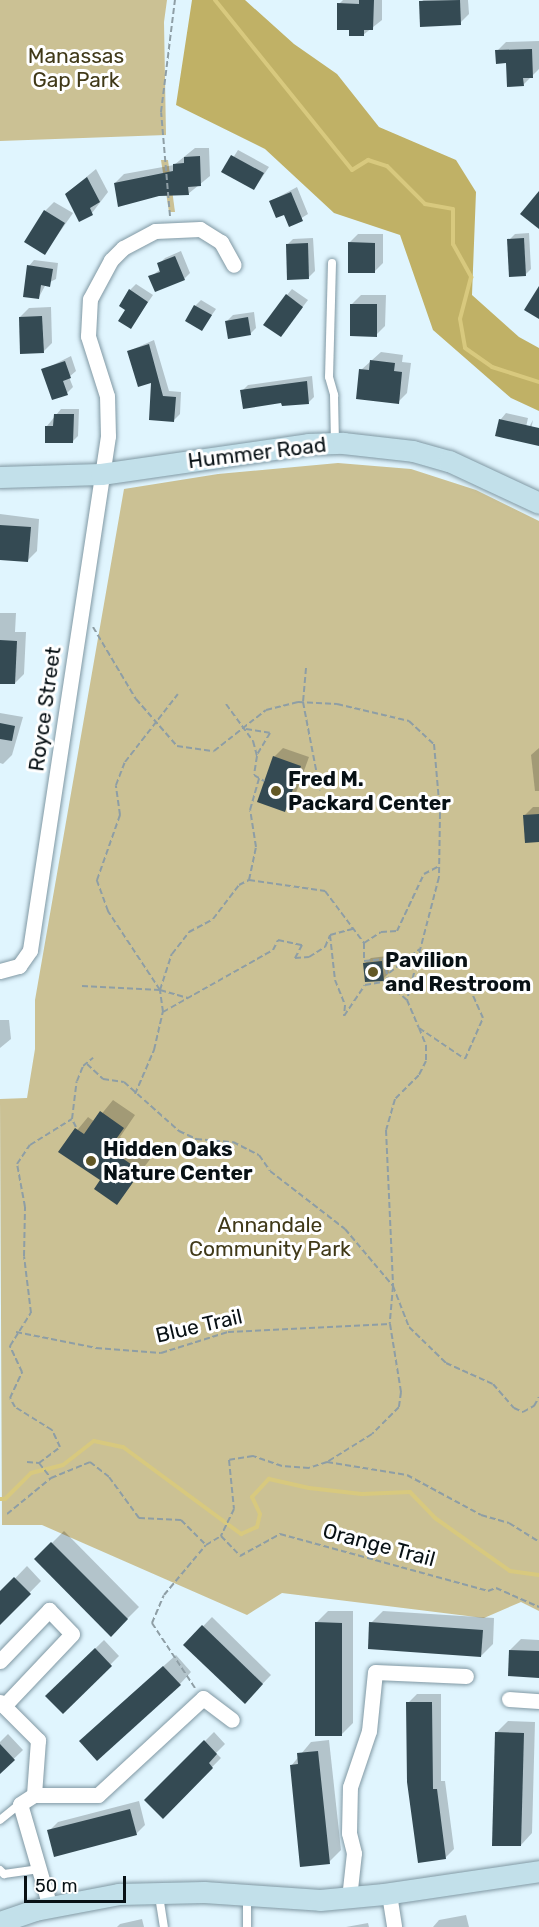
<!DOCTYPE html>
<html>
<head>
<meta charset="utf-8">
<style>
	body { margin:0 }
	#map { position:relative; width:539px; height:1927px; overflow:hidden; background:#e0f5fe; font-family:Rubik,sans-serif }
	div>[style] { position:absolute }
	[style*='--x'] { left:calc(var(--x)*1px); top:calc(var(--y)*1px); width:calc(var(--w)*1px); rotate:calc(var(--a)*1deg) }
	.green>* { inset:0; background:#cbc194 }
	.forest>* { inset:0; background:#c0b166 }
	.shadow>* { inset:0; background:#0003 }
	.stream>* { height:4px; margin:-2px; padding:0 2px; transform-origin:2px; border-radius:2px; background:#d8c97e }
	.building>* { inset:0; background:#344a53 }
	.path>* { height:2px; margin-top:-1px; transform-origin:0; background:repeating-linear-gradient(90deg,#8e9ea5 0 6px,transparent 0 9px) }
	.roads { filter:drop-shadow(0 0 2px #8098a3) drop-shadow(0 0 2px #8098a3) }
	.lane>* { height:8px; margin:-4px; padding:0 4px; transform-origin:4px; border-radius:4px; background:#fff }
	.street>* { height:15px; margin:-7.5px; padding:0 7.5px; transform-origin:7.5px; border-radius:7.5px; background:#fff }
	.secondary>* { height:21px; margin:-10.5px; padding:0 10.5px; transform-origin:10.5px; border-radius:10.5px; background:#c2e0ea }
	.dots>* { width:16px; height:16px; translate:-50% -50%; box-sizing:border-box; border:3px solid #fff; border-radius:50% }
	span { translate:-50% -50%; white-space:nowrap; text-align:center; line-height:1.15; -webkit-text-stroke:6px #fff; paint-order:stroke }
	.park-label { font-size:21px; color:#403918 }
	.street-label { font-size:21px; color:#081115 }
	.poi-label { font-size:21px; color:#081115; font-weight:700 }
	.left { translate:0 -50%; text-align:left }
	.scale { position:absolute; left:24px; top:1876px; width:102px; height:27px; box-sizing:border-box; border:3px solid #081115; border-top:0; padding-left:8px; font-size:18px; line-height:21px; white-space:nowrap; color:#081115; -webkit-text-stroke:4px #fff; paint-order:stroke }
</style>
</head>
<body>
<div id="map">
	<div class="green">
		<i style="clip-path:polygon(0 0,167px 0,164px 22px,166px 135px,0 141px)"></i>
		<i style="clip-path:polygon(161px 160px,168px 160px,175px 212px,169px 212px)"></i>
		<i style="clip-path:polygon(338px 463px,411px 469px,476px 490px,539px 521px,539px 1611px,521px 1602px,484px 1618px,282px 1593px,247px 1615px,42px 1525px,2px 1525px,0 1099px,27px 1098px,35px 1049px,35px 1000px,124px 489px,218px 474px)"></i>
	</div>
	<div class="forest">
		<i style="clip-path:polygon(192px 0,245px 0,294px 44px,337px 74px,379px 127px,456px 160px,476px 192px,472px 295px,519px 337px,539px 348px,539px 411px,511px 398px,433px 330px,400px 235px,334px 213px,265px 149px,176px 105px)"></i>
	</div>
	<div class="shadow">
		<i style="clip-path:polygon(343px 0,382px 0,382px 20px,363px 35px,351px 29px,339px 4px)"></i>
		<i style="clip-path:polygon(422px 0,468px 0,469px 14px,460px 23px)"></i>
		<i style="clip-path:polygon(539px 41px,539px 69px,523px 85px,497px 51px,506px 42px)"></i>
		<i style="clip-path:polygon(195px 148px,209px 148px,210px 176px,188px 194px,115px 183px,124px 174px,174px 165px)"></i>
		<i style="clip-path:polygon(238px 150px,269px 167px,254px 189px,224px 172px)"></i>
		<i style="clip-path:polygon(96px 169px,108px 192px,92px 213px,66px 194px)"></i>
		<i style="clip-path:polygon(297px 187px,308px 214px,290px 225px,285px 213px,271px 201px)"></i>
		<i style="clip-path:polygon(54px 202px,73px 213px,45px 253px,45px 211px)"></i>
		<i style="clip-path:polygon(529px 233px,531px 269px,525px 275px,509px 240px,515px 234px)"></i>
		<i style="clip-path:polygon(358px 234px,383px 234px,383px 263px,374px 272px,349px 243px)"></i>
		<i style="clip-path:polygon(313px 238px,315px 271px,309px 277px,287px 245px,293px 239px)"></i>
		<i style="clip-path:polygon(181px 251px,190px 273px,184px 279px,150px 277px,161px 269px,159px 264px,165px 258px)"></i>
		<i style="clip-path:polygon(34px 260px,58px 263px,56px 279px,46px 284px,39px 297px,29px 266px)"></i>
		<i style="clip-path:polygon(136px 284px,153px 295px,131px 327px,127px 309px,130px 290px)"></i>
		<i style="clip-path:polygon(292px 289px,308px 300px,281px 335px,287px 295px)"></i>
		<i style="clip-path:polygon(361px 295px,386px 295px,385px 326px,376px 335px,352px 304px)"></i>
		<i style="clip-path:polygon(201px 300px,216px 309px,202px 329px,195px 306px)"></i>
		<i style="clip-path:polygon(51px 307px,52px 343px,43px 352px,20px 317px,29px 308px)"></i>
		<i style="clip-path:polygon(254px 312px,256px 328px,250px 334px,227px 321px,233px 315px)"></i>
		<i style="clip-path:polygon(154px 340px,169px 391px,181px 392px,180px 414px,174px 420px,153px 381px,129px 351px)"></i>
		<i style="clip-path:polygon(381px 352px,403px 355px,402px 362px,411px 363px,407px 393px,398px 402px,361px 370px)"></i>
		<i style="clip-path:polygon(71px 356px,76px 371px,69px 377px,73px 387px,67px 393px,43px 370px)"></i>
		<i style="clip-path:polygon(312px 376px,314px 397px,308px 403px,242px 391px,248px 385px)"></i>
		<i style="clip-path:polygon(61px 409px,79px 409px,78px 436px,72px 442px,47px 426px)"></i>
		<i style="clip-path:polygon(506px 413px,528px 418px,524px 436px,533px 420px,530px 435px,524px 441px,497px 435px,501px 419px)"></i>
		<i style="clip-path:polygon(0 514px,39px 519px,37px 551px,28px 560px,0 558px)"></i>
		<i style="clip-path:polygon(0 613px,16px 613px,15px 632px,26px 632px,24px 674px,15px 683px,0 682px)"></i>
		<i style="clip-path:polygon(0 713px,23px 717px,12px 755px,3px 764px,0 763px)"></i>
		<i style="clip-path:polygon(283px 748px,309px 757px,293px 801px,284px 810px,274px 757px)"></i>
		<i style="clip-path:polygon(539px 748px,539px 791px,535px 791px,531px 755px)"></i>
		<i style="clip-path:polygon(533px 807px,539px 807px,539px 840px,524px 816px)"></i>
		<i style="clip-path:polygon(387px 956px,389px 973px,383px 979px,365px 963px,371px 958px)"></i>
		<i style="clip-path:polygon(0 1020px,9px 1020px,11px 1039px,0 1048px)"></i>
		<i style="clip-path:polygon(113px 1100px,135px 1115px,120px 1137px,151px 1158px,117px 1203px,102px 1180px,60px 1151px,88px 1117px,95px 1122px)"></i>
		<i style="clip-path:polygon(64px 1531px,139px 1607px,111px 1635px,36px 1559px)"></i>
		<i style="clip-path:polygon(27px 1566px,41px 1581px,0 1623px,0 1594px)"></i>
		<i style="clip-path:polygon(328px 1611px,353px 1611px,353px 1723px,341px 1735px,316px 1623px)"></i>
		<i style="clip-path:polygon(383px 1611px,494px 1618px,493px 1644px,481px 1656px,371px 1623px)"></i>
		<i style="clip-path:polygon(212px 1617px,271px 1675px,245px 1702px,185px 1645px)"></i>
		<i style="clip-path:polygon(521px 1639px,539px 1640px,539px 1676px,510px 1650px)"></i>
		<i style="clip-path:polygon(104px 1640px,119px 1656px,63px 1712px,47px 1696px)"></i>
		<i style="clip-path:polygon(176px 1655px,191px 1672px,180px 1684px,93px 1729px)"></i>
		<i style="clip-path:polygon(417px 1694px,441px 1694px,441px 1781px,445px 1781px,454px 1849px,445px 1858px,408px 1703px)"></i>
		<i style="clip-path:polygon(508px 1721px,535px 1722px,532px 1833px,521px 1845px,496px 1733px)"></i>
		<i style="clip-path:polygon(214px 1732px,225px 1744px,216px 1753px,221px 1758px,163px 1817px,146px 1800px)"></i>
		<i style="clip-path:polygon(8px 1734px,23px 1750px,0 1772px,0 1742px)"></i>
		<i style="clip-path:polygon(329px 1740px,341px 1850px,329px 1862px,291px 1766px,311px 1742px)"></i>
		<i style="clip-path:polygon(139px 1801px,145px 1825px,136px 1834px,49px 1831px,58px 1822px)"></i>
		<i style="clip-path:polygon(466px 1915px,469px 1927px,433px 1927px,439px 1920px)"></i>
		<i style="clip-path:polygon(142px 1919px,144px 1927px,117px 1927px,120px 1924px)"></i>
		<i style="clip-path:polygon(368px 1923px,369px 1927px,345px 1927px,346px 1927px)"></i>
	</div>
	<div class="stream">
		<i style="--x:215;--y:0;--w:218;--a:51.1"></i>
		<i style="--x:352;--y:170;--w:19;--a:-32"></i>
		<i style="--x:368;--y:160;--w:20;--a:18"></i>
		<i style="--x:387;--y:166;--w:54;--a:45"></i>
		<i style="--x:425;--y:204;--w:28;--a:10"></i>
		<i style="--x:453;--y:209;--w:35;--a:90"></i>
		<i style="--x:453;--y:244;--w:38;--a:61"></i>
		<i style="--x:471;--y:277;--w:43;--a:104.7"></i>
		<i style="--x:460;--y:319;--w:29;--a:80"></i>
		<i style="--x:465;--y:348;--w:33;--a:35"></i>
		<i style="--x:492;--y:367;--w:49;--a:17.7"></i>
		<i style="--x:0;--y:1499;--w:5;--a:0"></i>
		<i style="--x:5;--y:1499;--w:37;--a:-45"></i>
		<i style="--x:31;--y:1473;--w:33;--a:-14"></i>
		<i style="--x:63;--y:1465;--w:39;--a:-38"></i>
		<i style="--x:94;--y:1441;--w:30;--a:12"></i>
		<i style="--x:123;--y:1447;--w:147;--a:36.4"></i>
		<i style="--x:241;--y:1534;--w:17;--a:-24"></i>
		<i style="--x:257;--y:1527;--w:13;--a:-77"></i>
		<i style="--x:260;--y:1514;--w:19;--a:-115"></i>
		<i style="--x:252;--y:1497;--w:25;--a:-47"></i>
		<i style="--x:269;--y:1479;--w:41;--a:12.7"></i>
		<i style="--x:309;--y:1488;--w:53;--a:6.5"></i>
		<i style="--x:362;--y:1494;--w:48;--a:-2.4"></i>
		<i style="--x:410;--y:1492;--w:36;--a:46"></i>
		<i style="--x:435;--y:1518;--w:92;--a:35.2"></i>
		<i style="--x:510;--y:1571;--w:29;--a:8"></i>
	</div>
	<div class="building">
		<i style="clip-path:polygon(359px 0,374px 0,373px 30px,364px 30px,364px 36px,349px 36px,349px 30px,337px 30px,337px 3px,359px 4px)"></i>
		<i style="clip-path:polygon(460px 0,461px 25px,420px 27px,419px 1px)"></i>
		<i style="clip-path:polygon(532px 49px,533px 78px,523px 78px,524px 86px,507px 87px,506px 63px,496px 64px,495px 50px)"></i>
		<i style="clip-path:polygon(231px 155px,264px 173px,254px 190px,221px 172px)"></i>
		<i style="clip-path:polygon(200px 156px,201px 186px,188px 187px,189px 195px,159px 196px,118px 207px,114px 183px,173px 171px,173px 164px,184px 163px,184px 157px)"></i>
		<i style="clip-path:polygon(87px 177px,100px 202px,90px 208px,93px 215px,79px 222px,65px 194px)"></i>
		<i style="clip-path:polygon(539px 191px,539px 229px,520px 214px)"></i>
		<i style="clip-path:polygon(291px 192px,303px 221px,289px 227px,284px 215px,276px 218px,269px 201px)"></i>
		<i style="clip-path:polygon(44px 210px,65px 223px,45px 255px,24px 242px)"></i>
		<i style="clip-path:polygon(524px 238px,526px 276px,509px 277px,507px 239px)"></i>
		<i style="clip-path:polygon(348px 242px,375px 243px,375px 273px,348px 273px)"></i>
		<i style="clip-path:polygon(308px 243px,309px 279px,287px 280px,286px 244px)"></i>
		<i style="clip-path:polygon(175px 256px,185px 280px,155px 292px,148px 276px,160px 272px,157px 263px)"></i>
		<i style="clip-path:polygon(27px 265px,53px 269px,50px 287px,41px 285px,39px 299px,23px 297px)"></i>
		<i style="clip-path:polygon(539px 286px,539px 319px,524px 310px)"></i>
		<i style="clip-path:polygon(129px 289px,148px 302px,131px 329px,118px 321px,125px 310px,119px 306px)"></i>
		<i style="clip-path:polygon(286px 294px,303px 307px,281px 337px,263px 325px)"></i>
		<i style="clip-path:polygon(350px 304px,377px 304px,377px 337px,350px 336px)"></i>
		<i style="clip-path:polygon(194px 305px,212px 315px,202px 331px,185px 321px)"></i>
		<i style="clip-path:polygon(42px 316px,44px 353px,20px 354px,19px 317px)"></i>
		<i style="clip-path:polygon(248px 317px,251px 335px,228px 339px,225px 321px)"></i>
		<i style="clip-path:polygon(149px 344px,163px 396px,176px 397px,174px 422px,149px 420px,151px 383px,138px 387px,127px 351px)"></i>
		<i style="clip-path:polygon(370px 360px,395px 363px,394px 371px,402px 372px,399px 404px,356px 399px,359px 369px,369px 370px)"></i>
		<i style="clip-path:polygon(65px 361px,71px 378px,63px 381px,68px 395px,52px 400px,41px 369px)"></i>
		<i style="clip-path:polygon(307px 381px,309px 404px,282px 406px,281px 403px,243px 409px,240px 390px)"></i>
		<i style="clip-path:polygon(54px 414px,74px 414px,73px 443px,45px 443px,45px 426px,53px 426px)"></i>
		<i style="clip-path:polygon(499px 419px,539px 428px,539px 446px,495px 436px)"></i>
		<i style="clip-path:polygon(0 525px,31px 527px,28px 562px,0 560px)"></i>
		<i style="clip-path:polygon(0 640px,17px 641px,15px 684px,0 684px)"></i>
		<i style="clip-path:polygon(0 723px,15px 726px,12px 741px,0 739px)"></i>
		<i style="clip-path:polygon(273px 756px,301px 766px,285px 812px,257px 802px)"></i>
		<i style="clip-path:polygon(539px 814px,539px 842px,525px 843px,523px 815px)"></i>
		<i style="clip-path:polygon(382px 961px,384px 981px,365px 982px,363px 963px)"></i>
		<i style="clip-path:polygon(100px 1111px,124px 1128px,109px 1149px,141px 1171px,117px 1205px,94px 1189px,100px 1180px,58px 1152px,75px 1128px,84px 1134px)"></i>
		<i style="clip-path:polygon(51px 1542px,128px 1619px,111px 1637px,34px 1559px)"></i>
		<i style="clip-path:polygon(14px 1577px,31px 1594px,0 1625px,0 1591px)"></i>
		<i style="clip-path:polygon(315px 1622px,342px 1623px,342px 1736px,315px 1736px)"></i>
		<i style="clip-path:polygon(369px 1622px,483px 1630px,481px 1657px,368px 1649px)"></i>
		<i style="clip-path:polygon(202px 1625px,263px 1684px,245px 1704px,183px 1645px)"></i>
		<i style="clip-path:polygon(95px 1648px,112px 1666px,63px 1714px,45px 1696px)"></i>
		<i style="clip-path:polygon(509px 1650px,539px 1651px,539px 1678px,508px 1676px)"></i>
		<i style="clip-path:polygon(163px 1666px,181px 1685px,97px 1761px,79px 1741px)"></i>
		<i style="clip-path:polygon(406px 1702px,432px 1702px,433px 1789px,437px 1789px,446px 1859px,418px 1863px,407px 1782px)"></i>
		<i style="clip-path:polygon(495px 1732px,524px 1733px,521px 1846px,492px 1846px)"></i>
		<i style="clip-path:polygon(204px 1740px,217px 1754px,209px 1763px,213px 1768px,163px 1819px,144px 1800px)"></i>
		<i style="clip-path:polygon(0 1744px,15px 1760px,0 1774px)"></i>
		<i style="clip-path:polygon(318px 1751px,330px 1864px,300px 1867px,290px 1765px,298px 1764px,297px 1753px)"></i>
		<i style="clip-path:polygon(130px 1809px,137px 1835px,54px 1857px,47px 1830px)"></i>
	</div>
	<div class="path">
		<i style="--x:170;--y:216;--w:104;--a:-94.9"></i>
		<i style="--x:161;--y:112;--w:113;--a:-82.9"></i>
		<i style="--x:93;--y:627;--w:84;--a:59.2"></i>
		<i style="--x:136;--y:699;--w:62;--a:48.9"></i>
		<i style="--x:177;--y:746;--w:37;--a:8"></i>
		<i style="--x:214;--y:751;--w:66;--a:-38.3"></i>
		<i style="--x:266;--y:710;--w:33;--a:-14"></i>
		<i style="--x:298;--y:702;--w:39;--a:3"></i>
		<i style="--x:337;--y:704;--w:74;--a:13.3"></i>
		<i style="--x:409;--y:721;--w:34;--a:43"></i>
		<i style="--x:434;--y:744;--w:69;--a:85"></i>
		<i style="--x:440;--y:813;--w:64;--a:90.9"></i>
		<i style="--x:439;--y:877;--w:127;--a:104.6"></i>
		<i style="--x:306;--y:668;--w:34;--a:95"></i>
		<i style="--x:303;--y:702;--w:90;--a:79.1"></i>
		<i style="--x:226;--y:704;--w:46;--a:53.9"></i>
		<i style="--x:253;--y:741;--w:16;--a:75"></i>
		<i style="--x:257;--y:756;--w:19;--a:99"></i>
		<i style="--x:254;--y:775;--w:12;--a:31"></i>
		<i style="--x:246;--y:729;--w:24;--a:9"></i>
		<i style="--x:270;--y:733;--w:26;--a:121"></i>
		<i style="--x:249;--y:880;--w:34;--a:-78"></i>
		<i style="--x:256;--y:847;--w:37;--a:-99"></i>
		<i style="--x:250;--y:810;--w:33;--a:-74"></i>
		<i style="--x:330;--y:935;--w:45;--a:83.7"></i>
		<i style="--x:335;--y:980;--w:27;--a:68"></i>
		<i style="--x:345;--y:1005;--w:11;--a:95"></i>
		<i style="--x:330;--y:935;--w:24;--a:-15"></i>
		<i style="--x:364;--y:943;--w:20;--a:-33"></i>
		<i style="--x:381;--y:932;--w:16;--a:-4"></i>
		<i style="--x:397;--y:931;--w:63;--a:-64.7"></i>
		<i style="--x:424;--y:874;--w:17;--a:-28"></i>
		<i style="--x:389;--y:973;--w:39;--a:-38"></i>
		<i style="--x:82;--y:986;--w:78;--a:2.9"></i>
		<i style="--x:160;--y:990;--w:29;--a:16"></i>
		<i style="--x:160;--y:990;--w:95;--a:-123.4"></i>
		<i style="--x:108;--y:911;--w:33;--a:-110"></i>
		<i style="--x:97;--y:880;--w:69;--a:-70.5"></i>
		<i style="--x:120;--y:815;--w:30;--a:-98"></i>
		<i style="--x:116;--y:785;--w:25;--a:-69"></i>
		<i style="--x:125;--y:762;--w:86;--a:-52.1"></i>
		<i style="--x:163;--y:1012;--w:126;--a:-29.4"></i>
		<i style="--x:273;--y:950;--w:11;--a:-63"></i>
		<i style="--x:278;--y:940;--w:25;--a:12"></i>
		<i style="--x:302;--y:945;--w:15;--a:118"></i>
		<i style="--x:295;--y:958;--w:14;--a:-4"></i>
		<i style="--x:309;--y:957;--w:19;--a:-32"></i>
		<i style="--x:325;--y:947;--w:13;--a:-67"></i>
		<i style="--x:344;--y:1016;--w:37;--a:-56"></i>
		<i style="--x:365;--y:985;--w:22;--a:-10"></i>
		<i style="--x:419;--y:1028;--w:18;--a:68"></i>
		<i style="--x:426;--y:1045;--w:16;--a:90"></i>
		<i style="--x:426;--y:1061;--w:16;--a:117"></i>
		<i style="--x:419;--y:1075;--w:34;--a:135"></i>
		<i style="--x:395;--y:1099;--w:32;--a:106"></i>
		<i style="--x:386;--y:1130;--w:156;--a:87.4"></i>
		<i style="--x:393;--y:1286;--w:44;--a:68.7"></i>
		<i style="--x:409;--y:1327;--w:52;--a:44.2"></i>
		<i style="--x:446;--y:1363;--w:51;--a:24.1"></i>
		<i style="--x:493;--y:1384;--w:32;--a:49"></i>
		<i style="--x:514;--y:1408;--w:10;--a:24"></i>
		<i style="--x:523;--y:1412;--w:13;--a:-29"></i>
		<i style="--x:534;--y:1406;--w:10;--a:-61"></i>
		<i style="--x:87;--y:1064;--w:22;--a:43"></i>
		<i style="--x:103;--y:1079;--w:21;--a:8"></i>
		<i style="--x:124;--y:1082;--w:74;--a:41.7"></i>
		<i style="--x:179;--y:1131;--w:19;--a:25"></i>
		<i style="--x:196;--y:1139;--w:37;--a:5"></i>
		<i style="--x:233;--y:1142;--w:29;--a:27"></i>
		<i style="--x:259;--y:1155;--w:19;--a:55"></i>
		<i style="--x:270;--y:1171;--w:95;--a:37.7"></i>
		<i style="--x:345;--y:1229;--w:75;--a:49.9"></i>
		<i style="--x:393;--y:1286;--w:38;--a:95"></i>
		<i style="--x:390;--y:1324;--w:69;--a:80.8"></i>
		<i style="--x:401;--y:1392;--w:15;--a:98"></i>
		<i style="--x:399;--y:1407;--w:38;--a:135"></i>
		<i style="--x:372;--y:1434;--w:53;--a:148.1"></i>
		<i style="--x:327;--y:1462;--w:19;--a:162"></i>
		<i style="--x:309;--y:1468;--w:27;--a:-176"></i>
		<i style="--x:282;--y:1466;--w:31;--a:-161"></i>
		<i style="--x:253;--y:1456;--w:24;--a:171"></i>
		<i style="--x:229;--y:1460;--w:49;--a:84.2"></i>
		<i style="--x:234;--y:1509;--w:30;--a:116"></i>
		<i style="--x:135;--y:1094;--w:48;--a:-66.6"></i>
		<i style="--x:154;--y:1050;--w:39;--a:-77"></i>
		<i style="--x:163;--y:1012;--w:22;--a:-98"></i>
		<i style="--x:160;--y:990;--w:38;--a:-72"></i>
		<i style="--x:172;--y:954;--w:28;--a:-52"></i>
		<i style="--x:189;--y:932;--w:27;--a:-28"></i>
		<i style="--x:213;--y:919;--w:43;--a:-52.6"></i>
		<i style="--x:239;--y:885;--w:11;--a:-27"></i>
		<i style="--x:249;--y:880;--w:77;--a:8.2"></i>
		<i style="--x:325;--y:891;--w:65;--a:53.1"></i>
		<i style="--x:364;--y:943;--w:18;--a:90"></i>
		<i style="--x:364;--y:961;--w:20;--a:-6"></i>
		<i style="--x:384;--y:959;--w:25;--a:79"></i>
		<i style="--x:389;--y:984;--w:24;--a:42"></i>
		<i style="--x:407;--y:1000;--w:30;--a:67"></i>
		<i style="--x:419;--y:1028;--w:55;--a:34"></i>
		<i style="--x:465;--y:1059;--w:45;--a:-66.3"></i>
		<i style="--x:483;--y:1018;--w:27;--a:-114"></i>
		<i style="--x:76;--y:1127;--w:9;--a:-117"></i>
		<i style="--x:72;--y:1119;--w:38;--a:-83"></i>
		<i style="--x:77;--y:1081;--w:16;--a:-68"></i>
		<i style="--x:83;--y:1066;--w:13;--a:-39"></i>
		<i style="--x:16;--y:1332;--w:82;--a:11.3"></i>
		<i style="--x:96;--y:1348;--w:65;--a:4.4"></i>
		<i style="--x:161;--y:1353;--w:70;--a:-17.4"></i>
		<i style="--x:228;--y:1332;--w:162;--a:-2.8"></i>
		<i style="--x:27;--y:1462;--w:12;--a:5"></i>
		<i style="--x:327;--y:1462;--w:81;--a:9.2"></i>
		<i style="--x:407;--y:1475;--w:84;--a:28.4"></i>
		<i style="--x:481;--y:1515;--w:29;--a:16"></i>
		<i style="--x:509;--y:1523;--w:36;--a:32"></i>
		<i style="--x:39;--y:1463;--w:26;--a:-37"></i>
		<i style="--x:60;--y:1447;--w:19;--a:-115"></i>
		<i style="--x:52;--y:1430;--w:44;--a:-148.1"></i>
		<i style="--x:15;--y:1407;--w:10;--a:-119"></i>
		<i style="--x:10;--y:1398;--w:29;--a:-65"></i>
		<i style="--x:22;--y:1372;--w:29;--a:-115"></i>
		<i style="--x:10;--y:1346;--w:39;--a:-58"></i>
		<i style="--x:31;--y:1313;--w:57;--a:-97"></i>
		<i style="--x:24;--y:1256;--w:49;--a:-88.8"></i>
		<i style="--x:25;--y:1207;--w:44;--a:-100.5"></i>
		<i style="--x:17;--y:1164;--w:23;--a:-56"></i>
		<i style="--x:30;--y:1145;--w:49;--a:-31.8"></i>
		<i style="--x:39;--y:1463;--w:18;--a:52"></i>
		<i style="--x:7;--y:1514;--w:57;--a:-39.3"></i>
		<i style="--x:51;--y:1478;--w:42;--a:-22.3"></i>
		<i style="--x:90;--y:1462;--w:24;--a:38"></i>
		<i style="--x:109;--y:1477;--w:51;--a:53.8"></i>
		<i style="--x:139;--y:1518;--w:42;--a:2.7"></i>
		<i style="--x:181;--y:1520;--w:35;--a:45"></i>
		<i style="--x:206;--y:1545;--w:17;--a:-31"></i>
		<i style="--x:221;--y:1536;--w:28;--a:46"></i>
		<i style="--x:240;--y:1556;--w:46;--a:-28.8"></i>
		<i style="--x:280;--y:1534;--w:216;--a:15.3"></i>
		<i style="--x:488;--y:1591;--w:9;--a:-21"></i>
		<i style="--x:496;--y:1588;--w:47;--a:23.8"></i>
		<i style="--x:195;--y:1688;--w:78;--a:-123.5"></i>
		<i style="--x:152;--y:1623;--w:30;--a:-67"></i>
		<i style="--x:164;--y:1595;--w:65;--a:-50"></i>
	</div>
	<div class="roads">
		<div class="lane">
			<i style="--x:332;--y:263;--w:114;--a:91.5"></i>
			<i style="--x:329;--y:377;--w:19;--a:74"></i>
			<i style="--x:334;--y:395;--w:46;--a:88.8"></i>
			<i style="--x:0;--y:1820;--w:26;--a:-39"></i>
			<i style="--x:0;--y:1870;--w:6;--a:45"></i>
			<i style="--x:4;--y:1874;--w:34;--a:-8"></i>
			<i style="--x:159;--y:1896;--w:31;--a:81"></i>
			<i style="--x:247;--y:1927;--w:30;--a:-90"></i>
		</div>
		<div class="street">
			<i style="--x:0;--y:971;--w:20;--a:-15"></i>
			<i style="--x:19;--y:966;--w:19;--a:-55"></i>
			<i style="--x:30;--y:950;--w:520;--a:-81.37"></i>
			<i style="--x:108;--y:436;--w:40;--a:-91.4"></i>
			<i style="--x:107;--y:396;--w:63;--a:-107.6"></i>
			<i style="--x:88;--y:336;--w:37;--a:-87"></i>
			<i style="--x:90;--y:299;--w:44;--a:-61.7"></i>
			<i style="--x:111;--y:260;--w:17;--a:-45"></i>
			<i style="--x:123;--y:248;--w:36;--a:-28"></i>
			<i style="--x:155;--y:231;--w:45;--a:-2.5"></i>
			<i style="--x:200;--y:229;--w:25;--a:32"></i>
			<i style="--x:221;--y:242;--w:26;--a:61"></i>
			<i style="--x:0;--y:1661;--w:71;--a:-46.1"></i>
			<i style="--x:49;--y:1610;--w:33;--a:46"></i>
			<i style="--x:72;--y:1634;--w:99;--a:133.4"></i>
			<i style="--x:509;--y:1699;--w:30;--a:4"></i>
			<i style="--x:0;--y:1702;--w:54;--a:45"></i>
			<i style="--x:38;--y:1740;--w:55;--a:94.2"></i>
			<i style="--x:389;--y:1894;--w:33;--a:81"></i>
			<i style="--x:349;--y:1898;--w:45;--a:-83.7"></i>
			<i style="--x:354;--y:1853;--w:21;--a:-104"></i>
			<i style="--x:349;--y:1833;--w:46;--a:-88.8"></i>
			<i style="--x:350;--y:1787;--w:59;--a:-71.3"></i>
			<i style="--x:369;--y:1731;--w:59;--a:-84.2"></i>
			<i style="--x:375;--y:1672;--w:91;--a:2.5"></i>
			<i style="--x:50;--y:1907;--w:107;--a:-106.2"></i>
			<i style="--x:20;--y:1804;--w:17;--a:-33"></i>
			<i style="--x:34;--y:1795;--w:64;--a:0"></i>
			<i style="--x:98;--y:1795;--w:143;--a:-42.7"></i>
			<i style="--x:203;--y:1698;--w:36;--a:37"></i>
		</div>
		<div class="secondary">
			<i style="--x:0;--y:477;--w:101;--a:-1.7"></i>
			<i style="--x:101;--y:474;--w:209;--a:-8.2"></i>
			<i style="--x:308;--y:444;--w:35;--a:-2"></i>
			<i style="--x:343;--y:443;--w:70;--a:6.5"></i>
			<i style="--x:413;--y:451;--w:37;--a:16"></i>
			<i style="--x:449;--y:461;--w:99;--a:25"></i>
			<i style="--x:0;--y:1922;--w:37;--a:-19"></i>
			<i style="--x:35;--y:1910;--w:86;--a:-10.8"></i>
			<i style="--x:119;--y:1894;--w:85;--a:-1.3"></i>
			<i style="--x:204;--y:1892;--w:116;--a:3.9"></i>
			<i style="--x:320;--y:1900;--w:64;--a:-5.4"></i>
			<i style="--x:384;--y:1894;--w:157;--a:-8.4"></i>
		</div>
	</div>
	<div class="dots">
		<i style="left:276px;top:791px;background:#635825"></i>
		<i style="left:373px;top:972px;background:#635825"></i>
		<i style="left:91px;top:1161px;background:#635825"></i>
	</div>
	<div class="park-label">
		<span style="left:76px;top:68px">Manassas<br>Gap Park</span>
		<span style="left:270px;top:1237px">Annandale<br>Community Park</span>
	</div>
	<div class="street-label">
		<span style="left:257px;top:453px;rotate:-7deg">Hummer Road</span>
		<span style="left:45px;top:709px;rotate:-82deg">Royce Street</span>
		<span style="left:199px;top:1326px;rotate:-13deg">Blue Trail</span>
		<span style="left:379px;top:1545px;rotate:15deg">Orange Trail</span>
	</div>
	<div class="poi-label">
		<span class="left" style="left:288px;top:791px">Fred M.<br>Packard Center</span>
		<span class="left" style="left:385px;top:972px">Pavilion<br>and Restroom</span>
		<span class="left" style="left:103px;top:1161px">Hidden Oaks<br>Nature Center</span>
	</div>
	<div class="scale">50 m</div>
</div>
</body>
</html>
